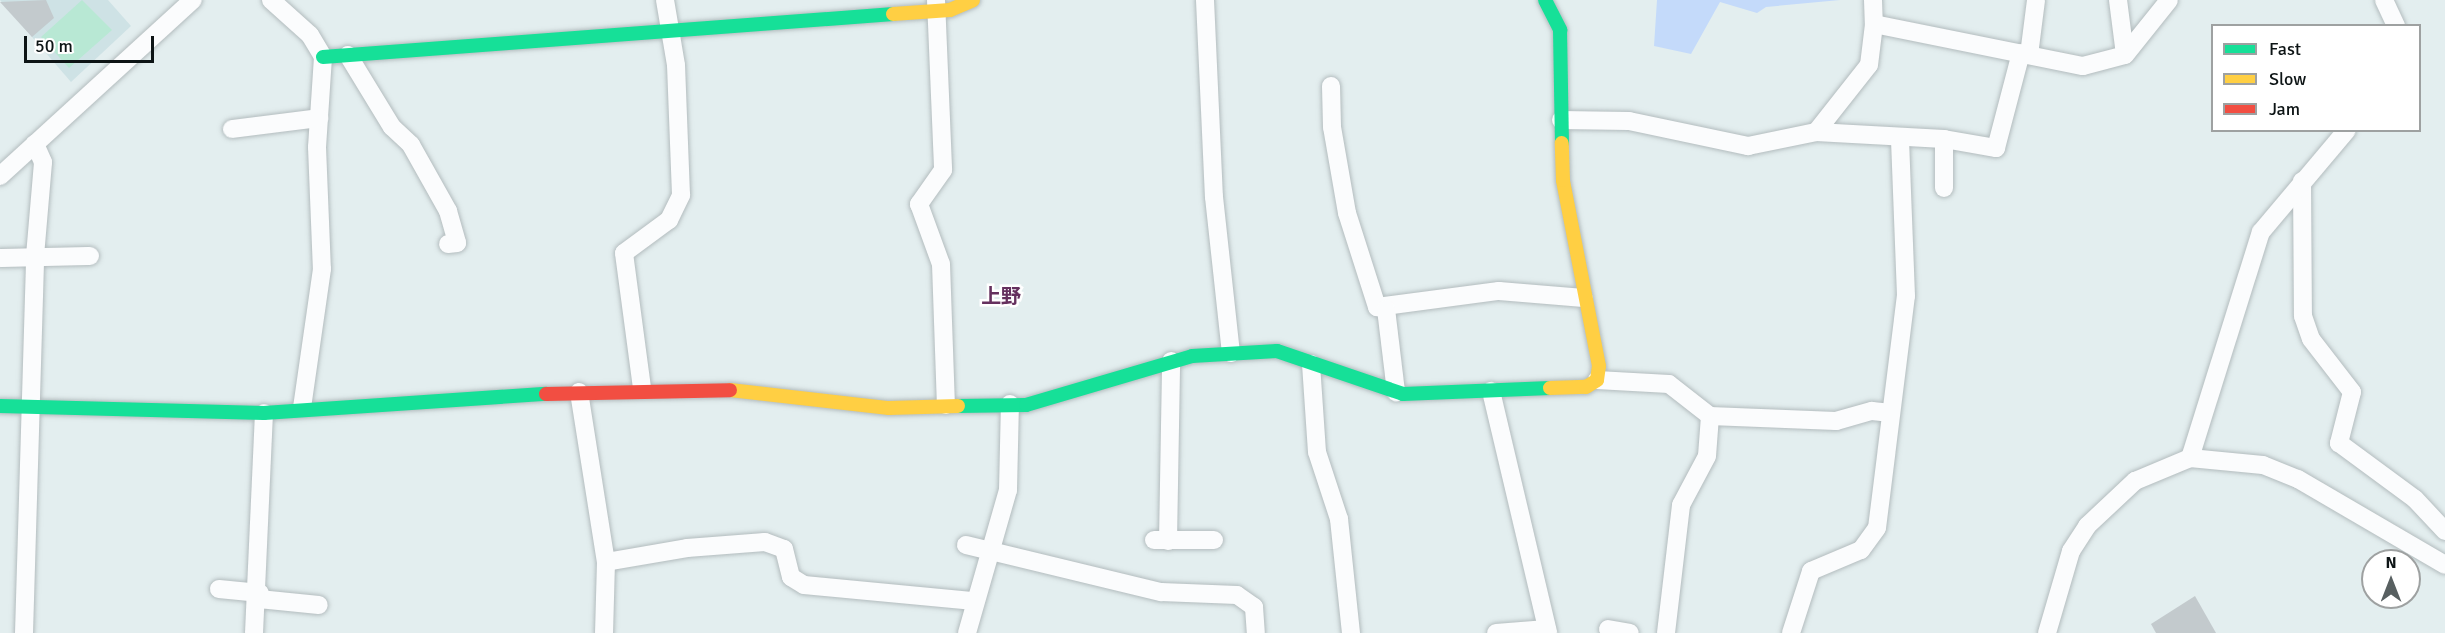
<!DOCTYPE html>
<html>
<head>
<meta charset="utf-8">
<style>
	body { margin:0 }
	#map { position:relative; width:2445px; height:633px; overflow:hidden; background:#e3eeef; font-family:Signika,"Noto Sans JP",sans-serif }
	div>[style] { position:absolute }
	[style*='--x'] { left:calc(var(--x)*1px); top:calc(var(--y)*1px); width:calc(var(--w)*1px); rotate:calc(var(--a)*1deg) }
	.built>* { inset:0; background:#cee2e5 }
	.green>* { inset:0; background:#b8e8d4 }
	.water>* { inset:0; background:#c4dafa }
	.building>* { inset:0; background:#c3cacd }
	.roads { filter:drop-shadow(0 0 2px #b3bcbe) drop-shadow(0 0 2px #b3bcbe) }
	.street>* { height:18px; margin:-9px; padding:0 9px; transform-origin:9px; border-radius:9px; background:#fbfcfd }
	.fast>* { height:14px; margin:-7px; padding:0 7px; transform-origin:7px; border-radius:7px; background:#16e098 }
	.slow>* { height:14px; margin:-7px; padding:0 7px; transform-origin:7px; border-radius:7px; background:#ffcf43 }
	.jam>* { height:14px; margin:-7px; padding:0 7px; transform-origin:7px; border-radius:7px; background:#f24e42 }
	span { translate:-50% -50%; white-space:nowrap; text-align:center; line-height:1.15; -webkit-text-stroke:5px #fff; paint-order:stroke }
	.quarter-label { font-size:20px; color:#65305e; font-weight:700 }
	.legend { position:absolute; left:2211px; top:24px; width:210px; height:108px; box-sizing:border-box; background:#fff; border:2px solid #9ea1a1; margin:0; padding:8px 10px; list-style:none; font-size:18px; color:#0d1415 }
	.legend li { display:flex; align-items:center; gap:12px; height:30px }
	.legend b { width:30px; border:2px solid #9ea1a1 }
	.north { position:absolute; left:2361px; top:549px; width:60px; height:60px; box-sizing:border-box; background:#fff; border:2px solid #9ea1a1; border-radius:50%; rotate:0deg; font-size:16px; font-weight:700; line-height:24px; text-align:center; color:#0d1415 }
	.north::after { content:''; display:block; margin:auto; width:21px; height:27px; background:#586061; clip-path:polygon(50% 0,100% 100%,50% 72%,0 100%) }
	.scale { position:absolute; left:24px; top:36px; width:130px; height:27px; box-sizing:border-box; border:3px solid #0d1415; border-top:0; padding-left:8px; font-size:18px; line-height:21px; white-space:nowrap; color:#0d1415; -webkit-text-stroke:4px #fff; paint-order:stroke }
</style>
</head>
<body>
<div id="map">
	<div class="built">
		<i style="clip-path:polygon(0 0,108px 0,131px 26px,71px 82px)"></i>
	</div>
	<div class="green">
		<i style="clip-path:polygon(82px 0,112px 30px,69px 68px,41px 37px)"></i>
	</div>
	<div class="water">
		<i style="clip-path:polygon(1657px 0,1840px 0,1766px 7px,1757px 13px,1720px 2px,1691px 54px,1654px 46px)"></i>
	</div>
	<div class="building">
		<i style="clip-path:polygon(46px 0,54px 18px,32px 37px,0 2px)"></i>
		<i style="clip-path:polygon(2195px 596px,2216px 633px,2156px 633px,2151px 624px)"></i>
	</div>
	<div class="roads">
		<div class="street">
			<i style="--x:271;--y:0;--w:52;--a:41.9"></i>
			<i style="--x:310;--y:35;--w:26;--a:59"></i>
			<i style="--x:323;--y:57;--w:90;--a:93.8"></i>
			<i style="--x:317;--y:147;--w:122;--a:87.7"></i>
			<i style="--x:322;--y:269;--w:139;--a:98.2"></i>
			<i style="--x:936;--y:0;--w:170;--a:87.6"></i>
			<i style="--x:943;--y:170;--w:42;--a:125.2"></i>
			<i style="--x:919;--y:204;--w:64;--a:69.9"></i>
			<i style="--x:941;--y:264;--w:141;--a:88"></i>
			<i style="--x:1205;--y:0;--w:197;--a:87.4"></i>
			<i style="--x:1214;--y:197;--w:157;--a:83.8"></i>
			<i style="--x:1873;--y:0;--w:24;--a:88"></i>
			<i style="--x:1874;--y:24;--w:213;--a:11.4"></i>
			<i style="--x:2083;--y:66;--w:43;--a:-14.7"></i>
			<i style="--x:2125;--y:55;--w:70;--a:-51.3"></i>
			<i style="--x:2118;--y:0;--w:55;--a:82.7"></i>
			<i style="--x:2384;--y:0;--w:29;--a:65"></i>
			<i style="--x:348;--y:55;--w:84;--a:58.6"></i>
			<i style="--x:392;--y:127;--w:26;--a:43"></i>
			<i style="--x:411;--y:145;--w:76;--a:60.7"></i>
			<i style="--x:448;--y:211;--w:33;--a:74"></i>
			<i style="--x:457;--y:243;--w:9;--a:174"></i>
			<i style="--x:2029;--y:55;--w:55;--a:-82.7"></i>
			<i style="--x:1331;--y:86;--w:41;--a:88.6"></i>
			<i style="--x:1332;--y:127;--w:87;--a:80.1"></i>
			<i style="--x:1347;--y:213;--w:99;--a:72.3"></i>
			<i style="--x:1377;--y:307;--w:123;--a:-7.5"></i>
			<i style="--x:1499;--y:291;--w:85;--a:4.7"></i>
			<i style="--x:1561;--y:120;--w:68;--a:0.8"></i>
			<i style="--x:1629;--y:121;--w:122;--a:11.9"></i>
			<i style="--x:1748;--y:146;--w:69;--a:-11.6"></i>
			<i style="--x:1816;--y:132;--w:85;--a:-51.7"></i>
			<i style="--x:1869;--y:65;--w:41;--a:-83"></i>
			<i style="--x:232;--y:129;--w:88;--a:-7.2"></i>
			<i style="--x:1816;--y:132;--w:128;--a:3.1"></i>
			<i style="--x:1944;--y:139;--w:53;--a:9.8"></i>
			<i style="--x:1996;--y:148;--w:98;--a:-75.3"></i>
			<i style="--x:1944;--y:139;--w:49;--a:90"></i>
			<i style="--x:0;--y:176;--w:261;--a:-42.4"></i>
			<i style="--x:2302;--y:181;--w:135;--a:89.6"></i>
			<i style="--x:2303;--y:316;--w:24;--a:71"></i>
			<i style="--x:2311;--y:339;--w:67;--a:52.3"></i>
			<i style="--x:2352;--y:392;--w:53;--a:104.3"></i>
			<i style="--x:2339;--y:443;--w:94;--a:36.4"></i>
			<i style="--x:2415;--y:499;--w:44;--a:46.8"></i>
			<i style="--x:0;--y:258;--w:90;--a:-1.3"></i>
			<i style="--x:1386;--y:309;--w:84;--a:83.1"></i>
			<i style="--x:1311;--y:364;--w:88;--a:86.1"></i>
			<i style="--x:1317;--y:452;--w:71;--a:71.8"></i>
			<i style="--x:1339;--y:519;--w:115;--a:84"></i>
			<i style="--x:1597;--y:380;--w:72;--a:3.2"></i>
			<i style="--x:1669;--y:384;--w:52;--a:38"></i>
			<i style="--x:1710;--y:416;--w:126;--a:2.3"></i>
			<i style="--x:1836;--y:421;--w:37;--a:-16"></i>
			<i style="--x:1872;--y:411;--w:19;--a:6"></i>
			<i style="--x:642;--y:388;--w:136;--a:-97.6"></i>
			<i style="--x:624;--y:253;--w:56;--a:-36.3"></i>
			<i style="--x:669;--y:220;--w:28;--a:-64"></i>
			<i style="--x:681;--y:195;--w:130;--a:-92.2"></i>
			<i style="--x:676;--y:65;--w:66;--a:-99.6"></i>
			<i style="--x:1491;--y:391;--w:249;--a:76.7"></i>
			<i style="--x:579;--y:392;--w:172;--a:81"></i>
			<i style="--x:606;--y:562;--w:71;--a:91.6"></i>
			<i style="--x:2190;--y:458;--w:237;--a:-72.6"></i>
			<i style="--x:2261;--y:232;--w:133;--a:-49.9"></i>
			<i style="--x:1154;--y:540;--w:60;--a:0"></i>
			<i style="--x:1168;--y:541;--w:180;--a:-89"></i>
			<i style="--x:966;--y:545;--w:201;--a:13.6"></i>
			<i style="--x:1161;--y:592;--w:76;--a:2.3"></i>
			<i style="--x:1237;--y:595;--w:21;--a:35"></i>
			<i style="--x:1254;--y:607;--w:26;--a:86"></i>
			<i style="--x:606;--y:562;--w:82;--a:-9.8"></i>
			<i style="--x:687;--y:548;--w:78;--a:-4.4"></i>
			<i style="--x:765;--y:542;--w:20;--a:20"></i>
			<i style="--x:784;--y:549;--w:29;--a:76"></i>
			<i style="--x:791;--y:577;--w:15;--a:32"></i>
			<i style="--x:804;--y:585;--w:171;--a:5.4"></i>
			<i style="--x:219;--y:589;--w:41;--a:5.6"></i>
			<i style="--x:259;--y:599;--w:60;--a:5.7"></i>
			<i style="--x:1608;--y:629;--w:22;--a:10"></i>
			<i style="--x:24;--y:633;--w:377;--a:-88.3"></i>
			<i style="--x:35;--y:256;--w:94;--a:-85.1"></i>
			<i style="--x:43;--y:162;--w:20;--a:-114"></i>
			<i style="--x:254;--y:633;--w:220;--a:-87.4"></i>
			<i style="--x:967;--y:633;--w:149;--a:-74"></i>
			<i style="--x:1008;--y:490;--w:86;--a:-88.7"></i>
			<i style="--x:1496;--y:633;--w:51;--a:-4.5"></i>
			<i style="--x:1666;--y:633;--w:129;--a:-83.3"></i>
			<i style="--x:1681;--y:505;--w:55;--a:-62"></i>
			<i style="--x:1707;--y:456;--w:40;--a:-85.7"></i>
			<i style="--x:1791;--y:633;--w:65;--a:-72.1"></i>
			<i style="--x:1811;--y:571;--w:54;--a:-22.8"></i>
			<i style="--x:1861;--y:550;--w:27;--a:-54"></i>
			<i style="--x:1877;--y:528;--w:234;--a:-82.9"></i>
			<i style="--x:1906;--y:296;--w:158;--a:-92.2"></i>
			<i style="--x:2047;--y:633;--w:85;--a:-73.7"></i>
			<i style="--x:2071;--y:551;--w:30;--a:-57"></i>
			<i style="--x:2087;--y:526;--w:66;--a:-43.2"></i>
			<i style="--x:2135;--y:481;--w:60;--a:-22.7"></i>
			<i style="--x:2190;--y:458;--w:73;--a:5.5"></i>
			<i style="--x:2263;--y:465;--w:38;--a:22"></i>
			<i style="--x:2298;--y:479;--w:170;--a:30.3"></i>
		</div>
		<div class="fast">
			<i style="--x:1545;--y:0;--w:34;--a:63"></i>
			<i style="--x:1560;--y:30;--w:113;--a:89"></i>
			<i style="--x:323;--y:57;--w:572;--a:-4.31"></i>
			<i style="--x:0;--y:406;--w:264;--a:1.5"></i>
			<i style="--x:264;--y:413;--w:283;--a:-3.9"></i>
			<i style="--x:958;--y:406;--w:68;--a:-0.8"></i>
			<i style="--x:1026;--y:405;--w:173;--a:-16.4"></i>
			<i style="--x:1192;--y:356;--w:85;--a:-3.4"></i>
			<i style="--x:1277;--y:351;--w:133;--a:18.8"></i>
			<i style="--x:1403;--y:394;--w:147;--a:-2.3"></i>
		</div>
		<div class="slow">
			<i style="--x:893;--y:14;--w:57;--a:-4"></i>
			<i style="--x:950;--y:10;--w:25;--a:-23"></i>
			<i style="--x:1550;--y:388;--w:36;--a:-2"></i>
			<i style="--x:1586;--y:387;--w:13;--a:-32"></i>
			<i style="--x:1597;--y:380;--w:14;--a:-82"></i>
			<i style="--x:1599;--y:366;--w:189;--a:-101"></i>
			<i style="--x:1563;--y:180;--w:37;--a:-92"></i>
			<i style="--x:730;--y:390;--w:160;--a:6.5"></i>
			<i style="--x:889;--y:408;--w:69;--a:-1.7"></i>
		</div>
		<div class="jam">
			<i style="--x:546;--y:394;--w:184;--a:-1.2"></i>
		</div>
	</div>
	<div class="quarter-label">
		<span style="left:1001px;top:296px">上野</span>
	</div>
	<ul class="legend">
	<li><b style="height:8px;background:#16e098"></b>Fast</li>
	<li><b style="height:8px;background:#ffcf43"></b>Slow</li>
	<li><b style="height:8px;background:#f24e42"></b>Jam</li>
	</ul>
	<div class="north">N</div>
	<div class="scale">50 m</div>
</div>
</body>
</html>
